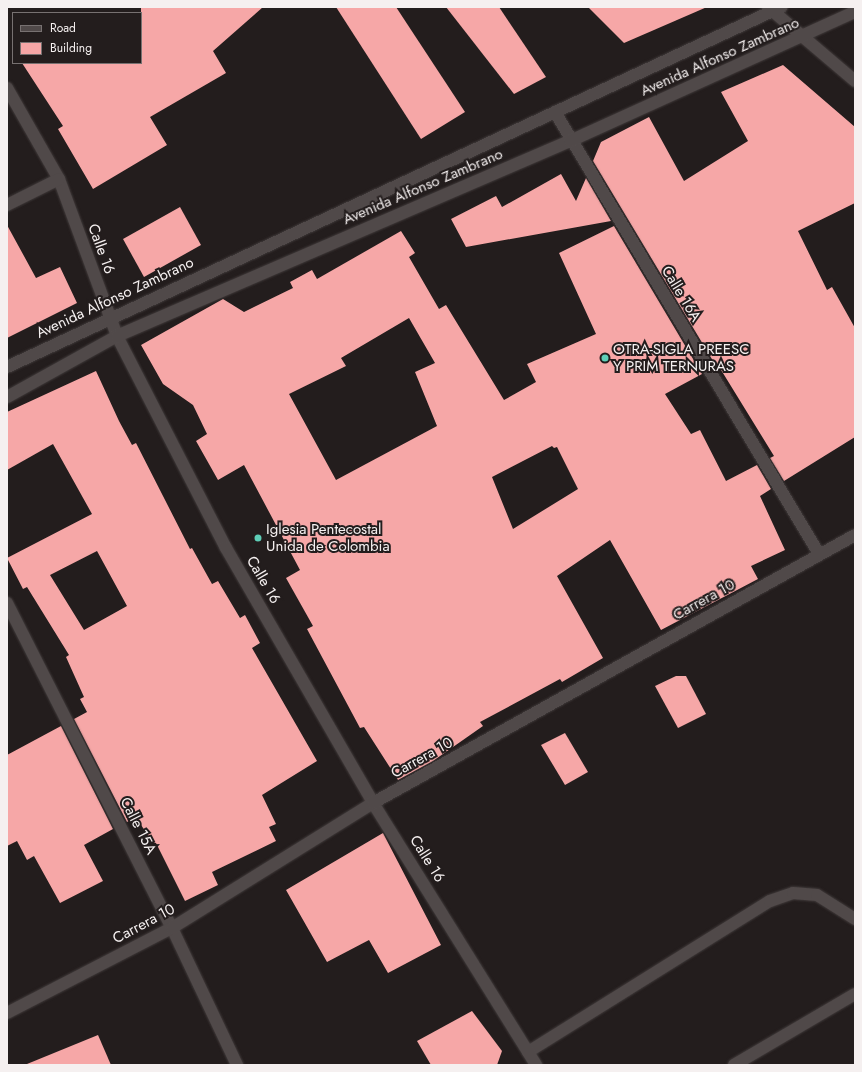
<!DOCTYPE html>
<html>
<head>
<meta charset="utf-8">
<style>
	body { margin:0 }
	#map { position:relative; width:862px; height:1072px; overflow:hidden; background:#231d1d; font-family:Jost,sans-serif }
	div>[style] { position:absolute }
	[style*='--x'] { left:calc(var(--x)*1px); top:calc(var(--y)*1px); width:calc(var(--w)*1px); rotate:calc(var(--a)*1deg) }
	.building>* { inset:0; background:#f6a7a7 }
	.roads { filter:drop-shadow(0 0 1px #403a3a) drop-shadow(0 0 1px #403a3a) }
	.lane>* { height:12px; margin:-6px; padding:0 6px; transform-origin:6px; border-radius:6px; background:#504949 }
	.street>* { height:12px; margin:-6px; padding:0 6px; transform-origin:6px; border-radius:6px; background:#504949 }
	.secondary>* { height:12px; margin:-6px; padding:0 6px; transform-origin:6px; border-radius:6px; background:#504949 }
	.dots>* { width:11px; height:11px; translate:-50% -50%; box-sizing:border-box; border:2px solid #231d1d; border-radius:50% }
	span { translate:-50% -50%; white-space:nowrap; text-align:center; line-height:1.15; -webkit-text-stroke:4px #231d1d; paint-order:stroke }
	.street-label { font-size:15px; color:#f5f0f0 }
	.poi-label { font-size:15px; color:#f5f0f0 }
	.left { translate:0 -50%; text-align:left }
	.frame { position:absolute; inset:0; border:8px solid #f5f0f0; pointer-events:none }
	.legend { position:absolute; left:12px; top:12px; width:130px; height:52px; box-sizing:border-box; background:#231d1d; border:1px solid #777171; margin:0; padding:5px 7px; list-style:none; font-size:12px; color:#f5f0f0 }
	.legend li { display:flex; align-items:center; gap:8px; height:20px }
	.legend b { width:20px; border:1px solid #777171 }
</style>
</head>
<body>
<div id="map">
	<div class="building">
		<i style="clip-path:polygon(141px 7px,263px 7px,213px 51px,226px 73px,150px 117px,167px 145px,93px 189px,58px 129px,63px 126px,22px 63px,141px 63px)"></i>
		<i style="clip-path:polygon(336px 7px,396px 7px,465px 112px,421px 139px)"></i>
		<i style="clip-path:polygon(446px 7px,499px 7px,546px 77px,514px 94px)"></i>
		<i style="clip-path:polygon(588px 7px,707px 7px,624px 43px)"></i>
		<i style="clip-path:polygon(783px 65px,855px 127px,855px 203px,798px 231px,827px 290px,832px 287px,855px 328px,855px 437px,784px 481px,770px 458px,774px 456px,718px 365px,716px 366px,593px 161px,601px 142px,649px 117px,684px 181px,748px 141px,721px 92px)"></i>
		<i style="clip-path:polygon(561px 174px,576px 201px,586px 178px,611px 221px,466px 247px,451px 219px,496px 196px,502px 207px)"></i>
		<i style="clip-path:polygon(180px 207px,201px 245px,144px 277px,123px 239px)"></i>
		<i style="clip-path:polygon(7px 225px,36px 278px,60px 267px,77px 303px,7px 338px)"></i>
		<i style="clip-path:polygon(evenodd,614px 226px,702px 374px,665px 394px,691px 434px,700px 430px,726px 481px,757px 465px,771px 489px,760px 496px,785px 550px,751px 566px,758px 579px,661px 630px,610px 540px,557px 576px,603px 658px,562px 682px,560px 679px,480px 722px,483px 726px,433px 761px,398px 780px,364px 727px,360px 728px,307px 629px,313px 626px,286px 578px,300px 570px,244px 465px,218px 480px,196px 441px,207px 434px,193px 405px,163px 384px,141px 345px,223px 299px,244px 312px,293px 288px,290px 282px,312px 270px,317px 279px,401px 231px,415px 253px,409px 257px,439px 309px,446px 305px,504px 400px,536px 382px,527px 364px,596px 334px,559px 253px,614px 226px,409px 318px,435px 363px,415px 372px,437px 426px,336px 480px,289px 394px,346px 366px,341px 358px,409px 318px,614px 226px,552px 446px,554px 448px,557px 447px,578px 489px,513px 529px,492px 477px,552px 446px)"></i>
		<i style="clip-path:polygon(evenodd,96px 371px,119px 421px,132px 445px,136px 443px,190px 549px,192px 548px,212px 584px,218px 581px,240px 618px,245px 615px,260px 643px,252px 648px,317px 761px,262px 795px,276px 824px,269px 827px,276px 841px,212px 872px,218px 885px,185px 901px,156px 843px,152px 842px,136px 817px,127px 822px,74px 719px,87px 712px,80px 699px,84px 697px,66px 657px,69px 655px,27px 587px,23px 589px,7px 558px,92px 514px,53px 444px,7px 470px,7px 412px,96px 371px,97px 551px,127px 606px,84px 630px,50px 575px,97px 551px)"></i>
		<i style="clip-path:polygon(676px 676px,686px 676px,706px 714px,678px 728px,655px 686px)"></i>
		<i style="clip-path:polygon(61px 726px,113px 829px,84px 845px,103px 881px,60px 903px,34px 856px,27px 860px,17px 841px,7px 846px,7px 755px)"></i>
		<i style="clip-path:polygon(565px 733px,588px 772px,565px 785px,541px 745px)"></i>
		<i style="clip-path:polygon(383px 833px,441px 945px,388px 973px,369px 940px,327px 962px,286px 890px)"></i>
		<i style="clip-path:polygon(472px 1011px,502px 1051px,497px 1065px,431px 1065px,417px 1041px)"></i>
		<i style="clip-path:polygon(98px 1035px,111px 1065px,27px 1065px,27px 1064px)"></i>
	</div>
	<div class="roads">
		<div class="lane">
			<i style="--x:528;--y:1052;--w:285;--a:-32"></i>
			<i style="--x:770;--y:901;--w:24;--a:-19"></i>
			<i style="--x:793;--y:893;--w:24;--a:5"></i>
			<i style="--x:817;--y:895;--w:45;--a:32.3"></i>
			<i style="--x:734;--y:1065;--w:140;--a:-30.4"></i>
		</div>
		<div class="street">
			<i style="--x:7;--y:88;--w:105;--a:60.3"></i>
			<i style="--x:59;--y:179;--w:167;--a:69.7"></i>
			<i style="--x:117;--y:336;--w:238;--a:62.8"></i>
			<i style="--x:226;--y:548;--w:294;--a:60"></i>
			<i style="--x:373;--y:803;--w:309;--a:58.1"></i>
			<i style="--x:555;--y:112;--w:515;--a:59.15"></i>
			<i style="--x:7;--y:205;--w:58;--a:-26.6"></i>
			<i style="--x:7;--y:603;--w:364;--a:63.1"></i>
			<i style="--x:172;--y:928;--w:152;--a:64.6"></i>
			<i style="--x:7;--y:1013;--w:186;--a:-27.3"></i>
			<i style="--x:172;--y:928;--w:237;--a:-31.9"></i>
			<i style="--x:373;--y:803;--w:551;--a:-29.07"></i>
		</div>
		<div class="secondary">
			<i style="--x:768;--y:7;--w:114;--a:40.4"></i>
			<i style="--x:7;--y:367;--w:854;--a:-24.94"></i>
			<i style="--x:7;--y:397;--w:126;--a:-29"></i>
			<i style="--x:117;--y:336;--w:493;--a:-23.3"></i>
			<i style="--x:570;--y:141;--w:313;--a:-24.4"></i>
		</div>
	</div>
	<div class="dots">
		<i style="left:605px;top:358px;background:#5eceb7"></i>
		<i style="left:258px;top:538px;background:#5eceb7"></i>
	</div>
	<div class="street-label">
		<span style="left:720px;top:57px;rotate:-24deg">Avenida Alfonso Zambrano</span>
		<span style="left:423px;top:187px;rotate:-23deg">Avenida Alfonso Zambrano</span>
		<span style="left:101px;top:249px;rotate:70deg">Calle 16</span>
		<span style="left:681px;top:294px;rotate:59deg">Calle 16A</span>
		<span style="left:115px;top:298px;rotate:-25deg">Avenida Alfonso Zambrano</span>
		<span style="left:263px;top:580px;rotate:60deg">Calle 16</span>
		<span style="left:704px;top:600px;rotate:-29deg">Carrera 10</span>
		<span style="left:422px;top:758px;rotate:-29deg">Carrera 10</span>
		<span style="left:138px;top:826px;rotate:63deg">Calle 15A</span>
		<span style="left:427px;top:859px;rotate:58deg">Calle 16</span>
		<span style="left:144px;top:924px;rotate:-28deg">Carrera 10</span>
	</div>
	<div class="poi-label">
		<span class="left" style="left:613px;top:358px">OTRA-SIGLA PREESC<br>Y PRIM TERNURAS</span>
		<span class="left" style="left:266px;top:538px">Iglesia Pentecostal<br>Unida de Colombia</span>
	</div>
	<div class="frame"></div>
	<ul class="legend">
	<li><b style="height:5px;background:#504949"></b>Road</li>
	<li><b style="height:11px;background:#f6a7a7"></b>Building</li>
	</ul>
</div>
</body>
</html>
